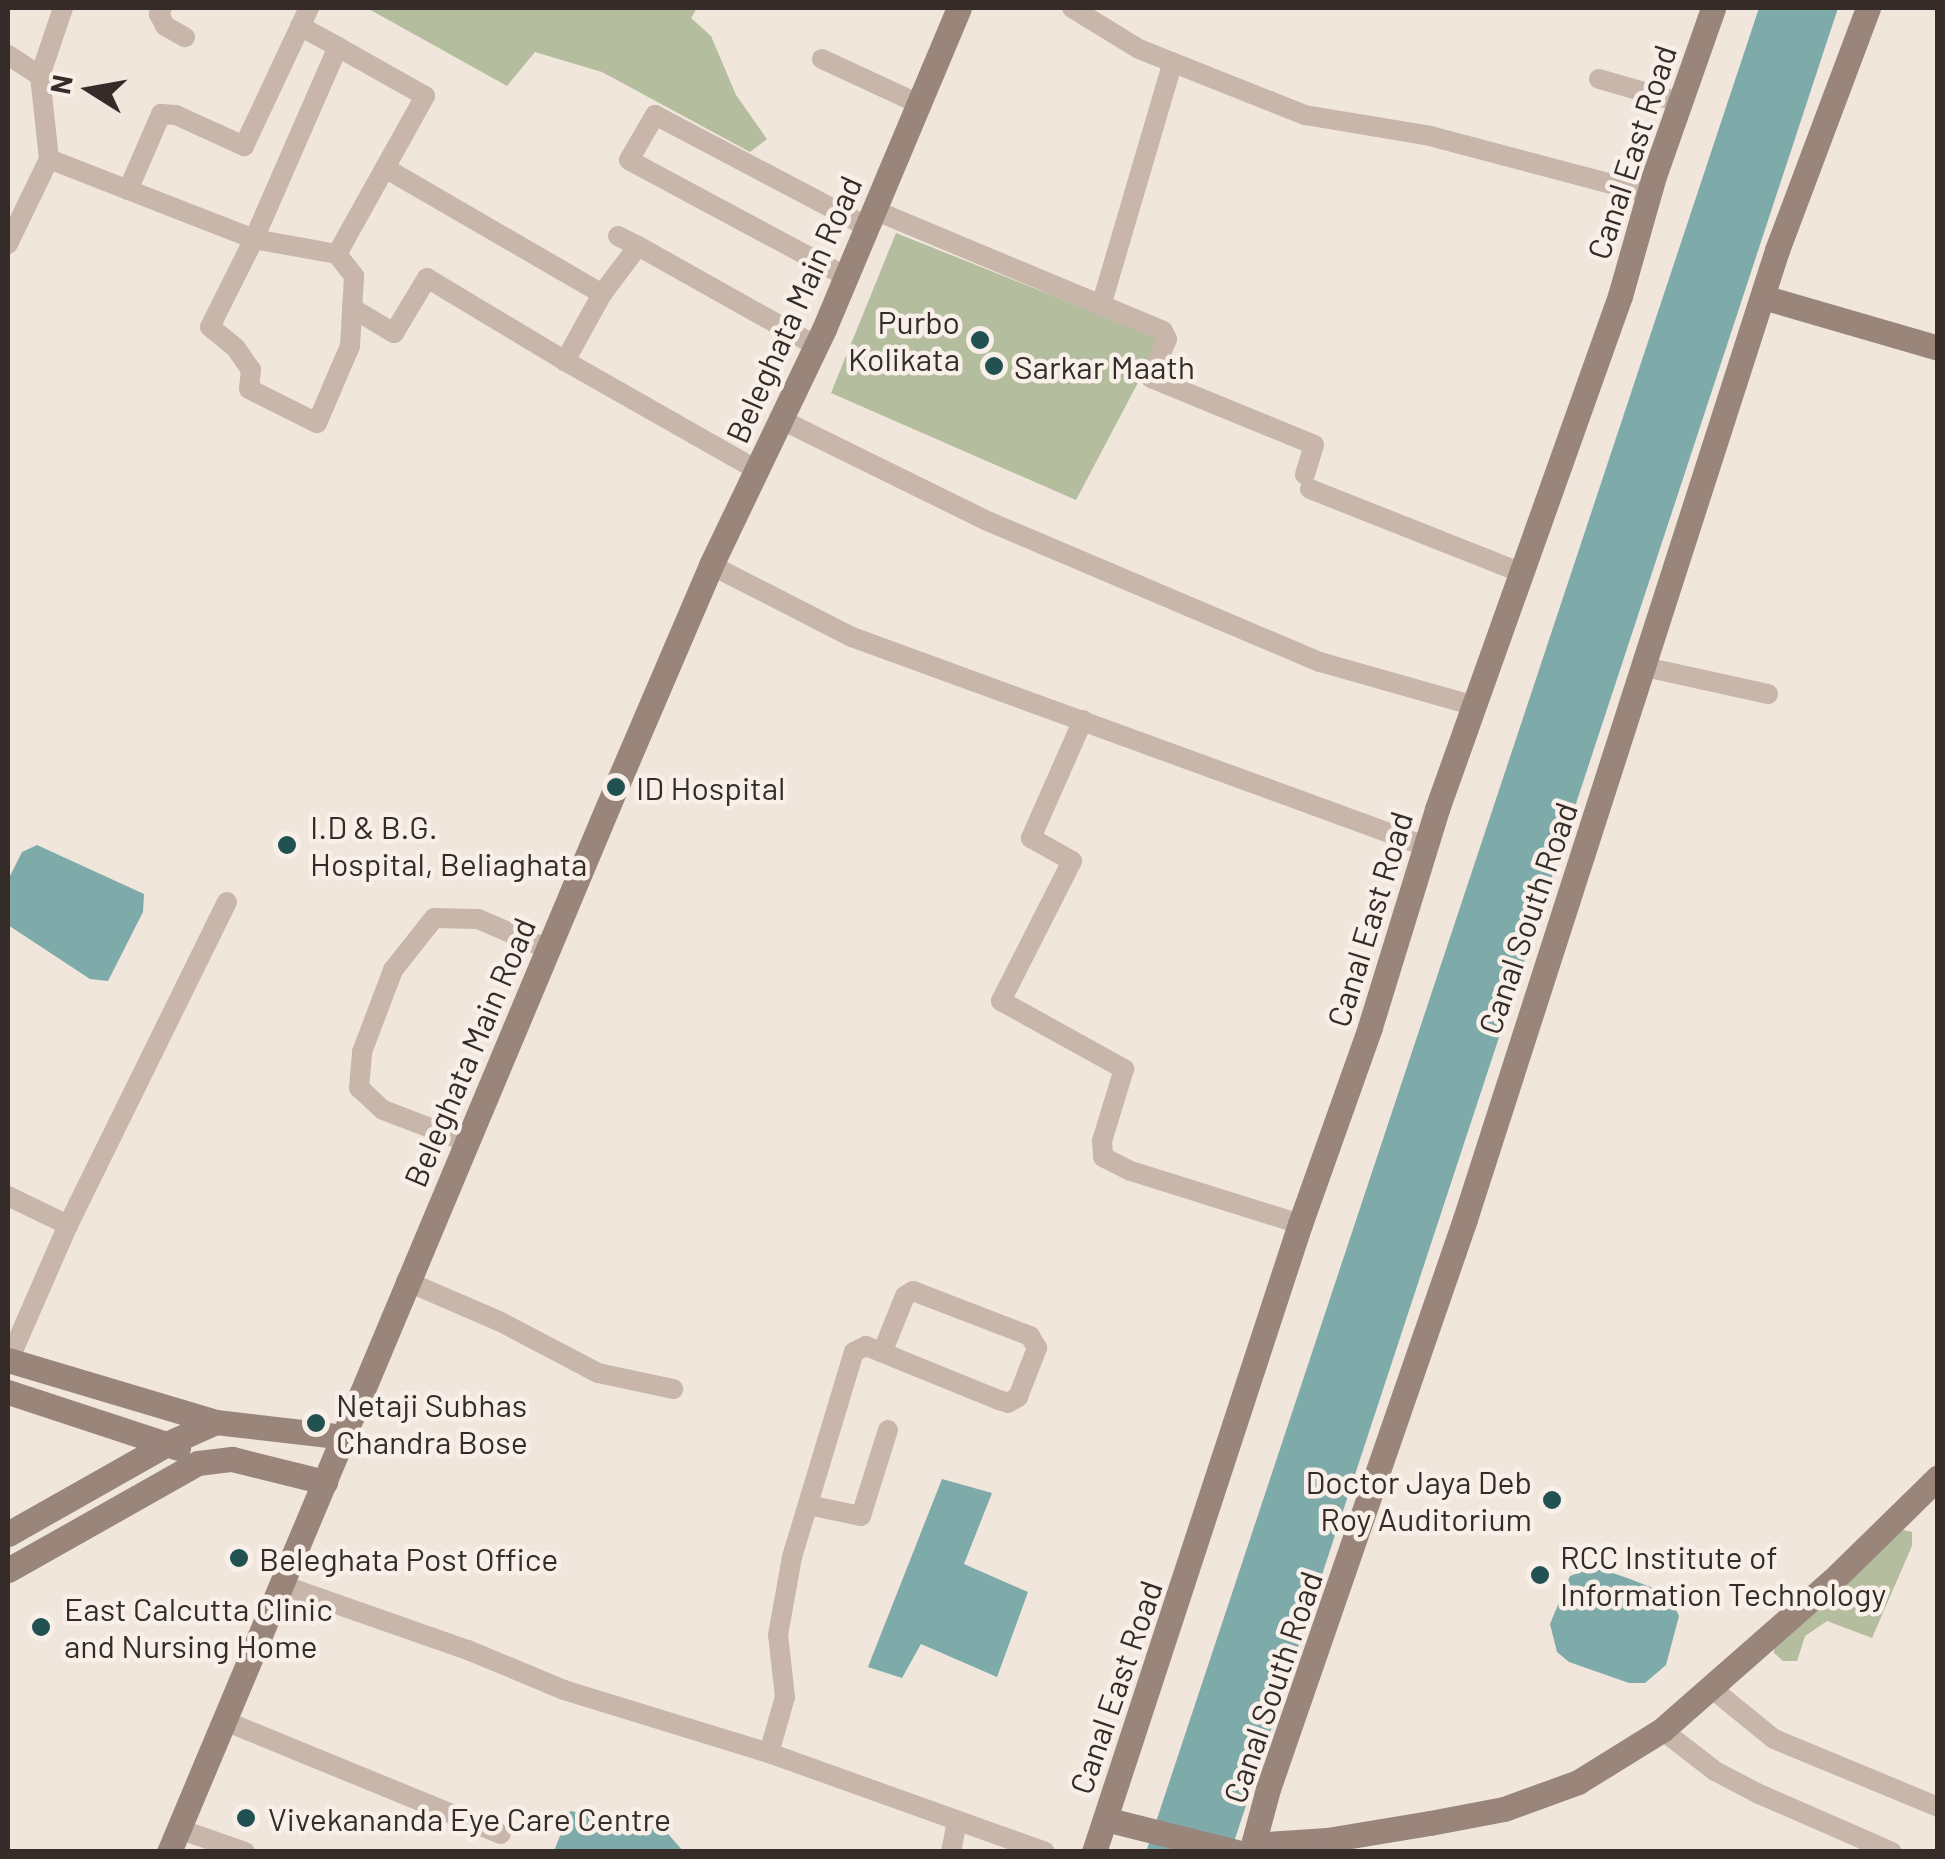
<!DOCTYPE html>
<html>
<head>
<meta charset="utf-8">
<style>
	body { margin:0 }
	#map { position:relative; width:1945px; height:1859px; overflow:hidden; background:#f0e6dc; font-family:Barlow,sans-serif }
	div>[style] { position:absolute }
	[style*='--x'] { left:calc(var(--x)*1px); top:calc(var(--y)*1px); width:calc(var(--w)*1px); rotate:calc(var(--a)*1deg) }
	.green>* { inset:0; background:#b4bd9e }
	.water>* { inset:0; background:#7eaaaa }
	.street>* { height:20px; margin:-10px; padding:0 10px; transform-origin:10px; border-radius:10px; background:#c7b6a9 }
	.secondary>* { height:25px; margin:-12.5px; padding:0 12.5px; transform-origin:12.5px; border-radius:12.5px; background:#9a857b }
	.dots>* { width:28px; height:28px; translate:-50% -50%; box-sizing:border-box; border:5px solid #f8f0e8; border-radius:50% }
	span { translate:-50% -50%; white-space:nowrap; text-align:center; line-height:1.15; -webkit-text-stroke:9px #f8f0e8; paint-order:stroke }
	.street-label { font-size:32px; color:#352c29 }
	.poi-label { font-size:32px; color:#352c29 }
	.right { translate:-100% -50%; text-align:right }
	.left { translate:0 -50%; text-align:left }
	.frame { position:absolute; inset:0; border:10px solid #352c29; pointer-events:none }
	.north { position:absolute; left:40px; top:40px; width:100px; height:100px; -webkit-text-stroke:8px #f8f0e8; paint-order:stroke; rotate:281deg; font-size:28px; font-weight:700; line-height:40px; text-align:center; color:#352c29 }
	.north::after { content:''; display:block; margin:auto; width:35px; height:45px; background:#352c29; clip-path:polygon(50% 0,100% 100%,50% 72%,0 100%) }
</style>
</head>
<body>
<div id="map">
	<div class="green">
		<i style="clip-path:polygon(367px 8px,697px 8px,691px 18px,711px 36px,736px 95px,767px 139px,750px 152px,602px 72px,535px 52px,507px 86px)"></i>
		<i style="clip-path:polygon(896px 233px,1161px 339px,1076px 500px,831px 393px)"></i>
		<i style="clip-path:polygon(1900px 1529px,1912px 1532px,1912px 1546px,1872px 1638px,1827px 1621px,1805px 1636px,1797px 1661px,1783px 1661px,1774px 1653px,1774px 1641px)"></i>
	</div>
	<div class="water">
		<i style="clip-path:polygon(1759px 8px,1838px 8px,1231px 1851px,1146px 1852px)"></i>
		<i style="clip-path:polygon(37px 845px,144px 894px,143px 912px,108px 981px,90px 979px,8px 925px,8px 880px,22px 852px)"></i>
		<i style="clip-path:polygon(942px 1479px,992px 1493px,964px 1564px,1028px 1592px,997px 1677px,921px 1644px,902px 1678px,868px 1667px)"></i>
		<i style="clip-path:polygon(1586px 1570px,1604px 1570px,1630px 1579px,1658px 1590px,1673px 1603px,1679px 1616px,1666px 1665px,1645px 1683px,1629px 1683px,1569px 1662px,1557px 1652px,1550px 1624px,1570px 1576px)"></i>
		<i style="clip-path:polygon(570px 1811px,662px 1827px,683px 1851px,554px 1851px)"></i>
	</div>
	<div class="street">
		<i style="--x:162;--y:8;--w:7;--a:117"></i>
		<i style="--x:159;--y:14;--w:13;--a:63"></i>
		<i style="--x:165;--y:26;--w:23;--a:29"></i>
		<i style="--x:1072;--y:8;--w:79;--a:31.5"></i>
		<i style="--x:1139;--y:49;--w:179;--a:21.7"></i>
		<i style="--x:1305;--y:115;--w:127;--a:9.5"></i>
		<i style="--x:1430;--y:136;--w:227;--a:14.8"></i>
		<i style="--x:300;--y:26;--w:43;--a:28.9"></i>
		<i style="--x:8;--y:55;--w:38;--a:33"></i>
		<i style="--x:40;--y:76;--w:72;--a:-71.3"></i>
		<i style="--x:822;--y:59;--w:107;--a:24.9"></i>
		<i style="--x:40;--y:76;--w:83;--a:83.8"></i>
		<i style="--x:49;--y:159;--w:220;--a:21.3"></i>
		<i style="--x:254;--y:239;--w:210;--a:-66.4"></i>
		<i style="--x:338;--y:47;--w:100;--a:29.4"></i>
		<i style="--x:425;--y:96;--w:181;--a:119.1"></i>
		<i style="--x:337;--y:254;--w:84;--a:-169.8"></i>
		<i style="--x:254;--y:239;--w:98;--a:116.6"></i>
		<i style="--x:210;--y:327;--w:32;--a:39"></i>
		<i style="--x:235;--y:347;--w:28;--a:55"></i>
		<i style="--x:251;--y:370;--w:19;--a:96"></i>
		<i style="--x:249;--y:389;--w:76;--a:26.6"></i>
		<i style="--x:317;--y:423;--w:84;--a:-66.8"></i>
		<i style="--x:350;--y:346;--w:70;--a:-86.7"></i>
		<i style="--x:354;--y:276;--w:28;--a:-128"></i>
		<i style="--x:1599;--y:79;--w:84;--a:15.9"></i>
		<i style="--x:385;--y:168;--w:251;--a:30.1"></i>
		<i style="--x:602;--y:294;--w:60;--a:-53.1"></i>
		<i style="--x:638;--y:246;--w:204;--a:29.3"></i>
		<i style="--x:128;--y:190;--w:83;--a:-66.5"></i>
		<i style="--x:161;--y:114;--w:15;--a:4"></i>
		<i style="--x:176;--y:115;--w:75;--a:24.5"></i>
		<i style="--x:244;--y:146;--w:153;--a:-64.8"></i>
		<i style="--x:874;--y:210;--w:313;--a:22.7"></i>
		<i style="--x:1163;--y:331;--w:9;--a:63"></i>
		<i style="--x:1167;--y:339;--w:42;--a:112.3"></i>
		<i style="--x:1151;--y:378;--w:176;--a:22.3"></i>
		<i style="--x:1314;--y:445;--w:31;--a:107"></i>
		<i style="--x:618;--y:236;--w:22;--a:27"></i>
		<i style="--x:8;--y:244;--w:94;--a:-64.2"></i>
		<i style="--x:845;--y:276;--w:245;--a:-151.8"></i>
		<i style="--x:629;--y:160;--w:52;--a:-60"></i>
		<i style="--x:655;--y:115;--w:240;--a:27.8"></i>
		<i style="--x:602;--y:294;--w:77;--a:118.9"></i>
		<i style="--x:565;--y:361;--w:221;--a:29.6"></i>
		<i style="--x:1101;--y:306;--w:254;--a:-73.6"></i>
		<i style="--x:352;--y:308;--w:49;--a:30.8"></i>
		<i style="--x:394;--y:333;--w:64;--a:-59"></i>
		<i style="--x:427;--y:278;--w:161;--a:31"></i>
		<i style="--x:782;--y:420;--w:226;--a:26.2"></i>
		<i style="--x:985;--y:520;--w:364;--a:23"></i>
		<i style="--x:1320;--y:662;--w:158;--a:15.8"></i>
		<i style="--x:1310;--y:489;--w:226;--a:21.6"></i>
		<i style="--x:711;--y:565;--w:158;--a:27.1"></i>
		<i style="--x:852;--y:637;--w:610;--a:20.04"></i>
		<i style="--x:1645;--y:667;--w:126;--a:12.4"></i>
		<i style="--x:1083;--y:720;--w:129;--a:113.8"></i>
		<i style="--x:1031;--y:838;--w:47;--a:29.3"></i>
		<i style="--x:1072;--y:861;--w:157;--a:116.9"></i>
		<i style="--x:1001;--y:1001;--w:141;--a:28.9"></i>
		<i style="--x:1124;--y:1069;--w:75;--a:107"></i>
		<i style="--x:1102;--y:1141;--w:16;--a:86"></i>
		<i style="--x:1103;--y:1157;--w:31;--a:27"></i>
		<i style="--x:1131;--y:1171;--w:177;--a:17.4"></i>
		<i style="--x:467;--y:1142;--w:90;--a:-159.1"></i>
		<i style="--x:383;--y:1110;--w:33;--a:-137"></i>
		<i style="--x:359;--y:1088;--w:36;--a:-85"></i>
		<i style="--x:362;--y:1052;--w:88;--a:-69.3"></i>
		<i style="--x:393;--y:970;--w:66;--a:-51.7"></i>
		<i style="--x:434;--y:918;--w:44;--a:1.3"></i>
		<i style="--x:478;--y:919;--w:76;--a:23.2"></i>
		<i style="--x:8;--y:1196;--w:67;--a:25.8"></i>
		<i style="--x:68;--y:1225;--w:147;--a:113.6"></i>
		<i style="--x:68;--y:1225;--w:360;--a:-63.8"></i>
		<i style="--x:406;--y:1281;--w:101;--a:23.3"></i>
		<i style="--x:499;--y:1321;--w:112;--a:27.7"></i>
		<i style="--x:598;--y:1373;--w:77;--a:12"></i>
		<i style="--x:808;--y:1505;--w:54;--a:11.7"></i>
		<i style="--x:861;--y:1516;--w:90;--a:-72.6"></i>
		<i style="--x:282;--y:1585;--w:197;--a:19.3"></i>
		<i style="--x:468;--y:1650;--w:104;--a:22.6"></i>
		<i style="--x:564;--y:1690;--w:214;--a:17.1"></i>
		<i style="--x:769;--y:1753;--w:293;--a:19.7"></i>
		<i style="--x:1710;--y:1687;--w:82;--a:39.1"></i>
		<i style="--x:1774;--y:1739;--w:178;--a:22.5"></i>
		<i style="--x:225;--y:1721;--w:298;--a:22.3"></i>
		<i style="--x:1662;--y:1730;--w:67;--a:37.7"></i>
		<i style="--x:1715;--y:1771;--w:47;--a:27.6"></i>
		<i style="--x:1757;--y:1793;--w:147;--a:23.6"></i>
		<i style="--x:769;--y:1753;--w:58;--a:-74.1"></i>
		<i style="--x:785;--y:1697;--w:62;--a:-96.4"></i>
		<i style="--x:778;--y:1635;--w:79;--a:-79.8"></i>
		<i style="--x:792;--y:1557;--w:214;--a:-73.2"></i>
		<i style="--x:854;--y:1352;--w:13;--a:-27"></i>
		<i style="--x:866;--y:1346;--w:144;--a:22.1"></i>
		<i style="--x:999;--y:1400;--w:9;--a:18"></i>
		<i style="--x:1008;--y:1403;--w:12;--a:-31"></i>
		<i style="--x:1018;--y:1397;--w:53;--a:-68.8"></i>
		<i style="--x:1037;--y:1348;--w:14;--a:-120"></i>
		<i style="--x:1030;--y:1336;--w:125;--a:-159"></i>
		<i style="--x:913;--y:1291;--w:9;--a:148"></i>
		<i style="--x:905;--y:1296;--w:61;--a:112"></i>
		<i style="--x:179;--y:1829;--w:70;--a:19.2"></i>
		<i style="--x:951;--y:1852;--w:32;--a:-79"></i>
	</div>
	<div class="secondary">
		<i style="--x:1763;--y:297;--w:182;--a:16.2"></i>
		<i style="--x:8;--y:1360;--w:217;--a:16.6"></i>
		<i style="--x:8;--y:1392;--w:179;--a:18.2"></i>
		<i style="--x:8;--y:1534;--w:185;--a:-29.5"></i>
		<i style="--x:169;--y:1443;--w:51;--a:-24.1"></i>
		<i style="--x:216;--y:1422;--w:131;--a:6.6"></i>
		<i style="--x:8;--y:1570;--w:218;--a:-29.4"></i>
		<i style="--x:198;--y:1463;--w:34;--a:-7"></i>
		<i style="--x:232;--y:1459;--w:96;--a:13.9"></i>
		<i style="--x:1105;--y:1819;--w:135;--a:14.1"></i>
		<i style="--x:1253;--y:1845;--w:74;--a:-3.9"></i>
		<i style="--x:1327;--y:1840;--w:104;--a:-9.4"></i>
		<i style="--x:1430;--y:1823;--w:75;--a:-10.7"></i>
		<i style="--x:1504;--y:1809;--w:79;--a:-20"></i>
		<i style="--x:1578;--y:1782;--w:99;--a:-31.8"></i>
		<i style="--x:1662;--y:1730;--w:227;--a:-41.3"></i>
		<i style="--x:1833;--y:1580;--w:147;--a:-44.4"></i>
		<i style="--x:169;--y:1852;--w:1155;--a:-67.23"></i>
		<i style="--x:616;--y:787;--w:241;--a:-66.8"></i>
		<i style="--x:711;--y:565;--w:262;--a:-64.4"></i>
		<i style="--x:824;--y:329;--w:348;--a:-67.2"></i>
		<i style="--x:1094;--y:1852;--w:661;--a:-71.84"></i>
		<i style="--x:1300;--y:1224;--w:209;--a:-70.4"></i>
		<i style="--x:1370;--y:1027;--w:228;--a:-72.9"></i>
		<i style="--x:1437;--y:809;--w:545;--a:-70.37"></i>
		<i style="--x:1620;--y:296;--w:125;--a:-74.2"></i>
		<i style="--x:1654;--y:176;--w:178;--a:-70.6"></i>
		<i style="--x:1251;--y:1852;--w:65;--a:-74.9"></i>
		<i style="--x:1268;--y:1789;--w:603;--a:-70.93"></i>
		<i style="--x:1465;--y:1219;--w:1018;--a:-72.15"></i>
		<i style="--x:1777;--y:250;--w:259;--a:-69.4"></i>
	</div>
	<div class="dots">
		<i style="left:980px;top:340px;background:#225152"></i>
		<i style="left:994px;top:366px;background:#225152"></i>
		<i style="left:616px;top:787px;background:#225152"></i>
		<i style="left:287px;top:845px;background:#225152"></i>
		<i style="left:316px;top:1423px;background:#225152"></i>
		<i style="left:1552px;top:1500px;background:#225152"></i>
		<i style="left:239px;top:1558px;background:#225152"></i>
		<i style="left:1540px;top:1575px;background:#225152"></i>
		<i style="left:41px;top:1627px;background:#225152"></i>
		<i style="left:246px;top:1818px;background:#225152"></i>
	</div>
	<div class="street-label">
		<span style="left:1631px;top:152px;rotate:-72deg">Canal East Road</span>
		<span style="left:793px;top:309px;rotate:-66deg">Beleghata Main Road</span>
		<span style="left:1527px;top:918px;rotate:-71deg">Canal South Road</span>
		<span style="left:1369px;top:919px;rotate:-73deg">Canal East Road</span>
		<span style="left:469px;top:1052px;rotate:-67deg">Beleghata Main Road</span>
		<span style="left:1115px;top:1687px;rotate:-71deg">Canal East Road</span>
		<span style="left:1272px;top:1687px;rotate:-71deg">Canal South Road</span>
	</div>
	<div class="poi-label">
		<span class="right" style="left:960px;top:340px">Purbo<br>Kolikata</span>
		<span class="left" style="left:1014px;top:366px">Sarkar Maath</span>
		<span class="left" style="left:636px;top:787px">ID Hospital</span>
		<span class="left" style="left:310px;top:845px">I.D &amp; B.G.<br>Hospital, Beliaghata</span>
		<span class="left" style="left:336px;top:1423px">Netaji Subhas<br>Chandra Bose</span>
		<span class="right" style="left:1532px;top:1500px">Doctor Jaya Deb<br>Roy Auditorium</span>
		<span class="left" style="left:1560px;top:1575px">RCC Institute of<br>Information Technology</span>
		<span class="left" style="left:259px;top:1558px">Beleghata Post Office</span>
		<span class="left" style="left:64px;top:1627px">East Calcutta Clinic<br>and Nursing Home</span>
		<span class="left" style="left:268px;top:1818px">Vivekananda Eye Care Centre</span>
	</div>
	<div class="frame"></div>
	<div class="north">N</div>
</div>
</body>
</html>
